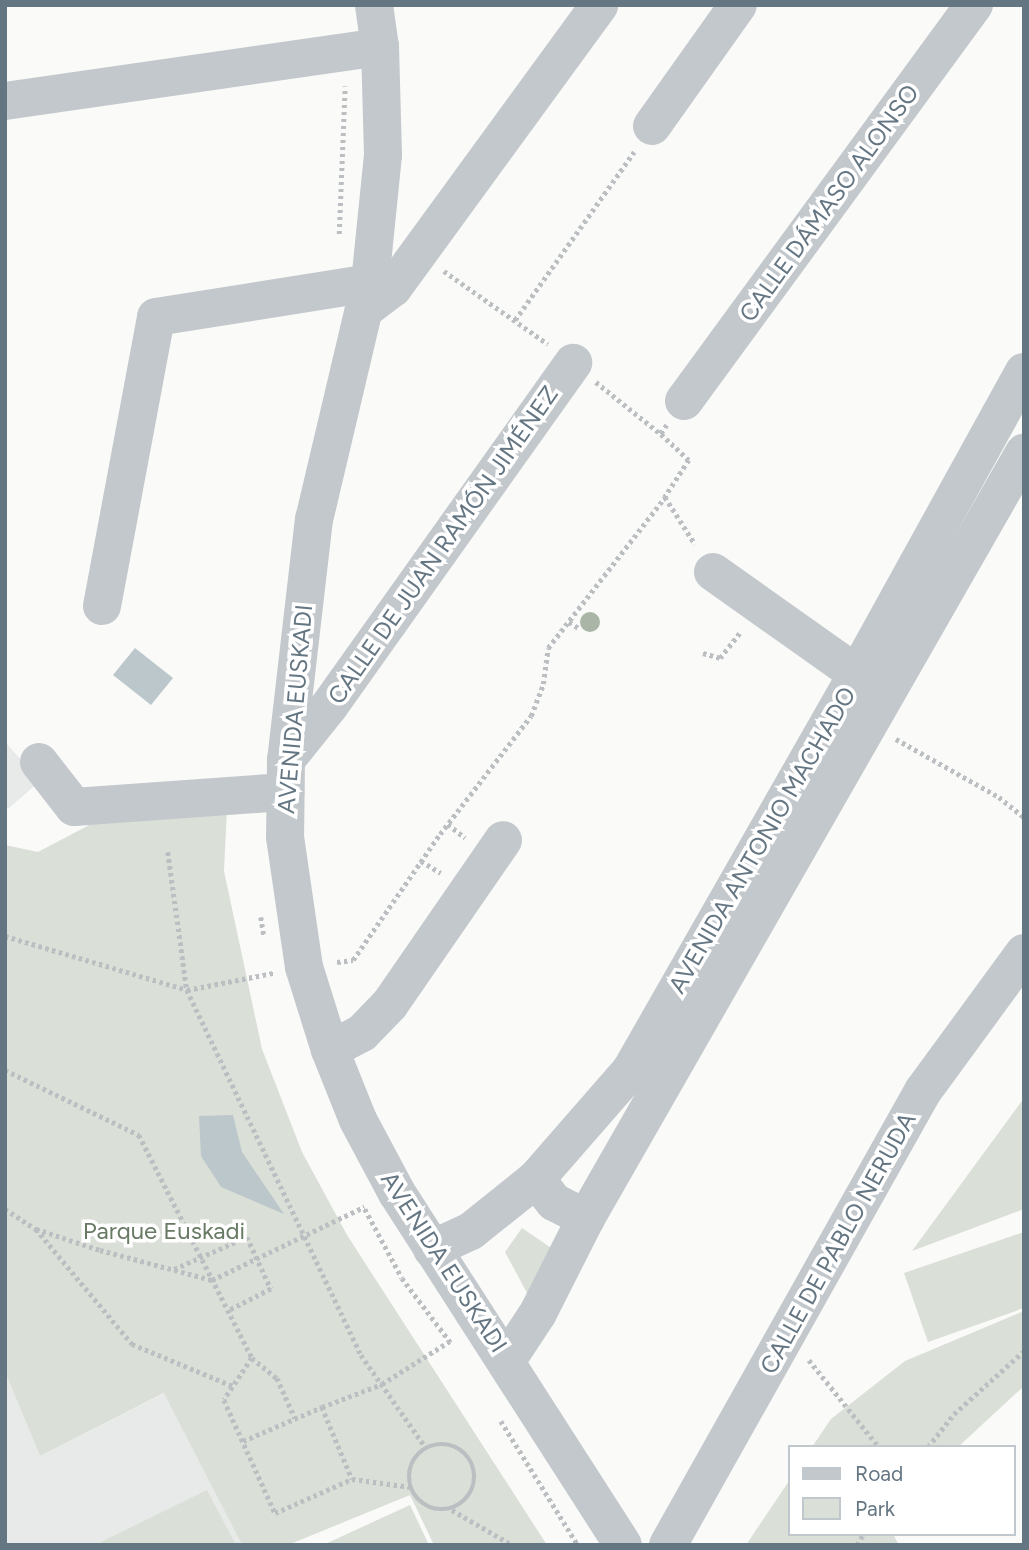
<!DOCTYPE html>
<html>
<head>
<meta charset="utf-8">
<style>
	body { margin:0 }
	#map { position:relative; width:1029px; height:1550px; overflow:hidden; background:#fafaf8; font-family:Figtree,sans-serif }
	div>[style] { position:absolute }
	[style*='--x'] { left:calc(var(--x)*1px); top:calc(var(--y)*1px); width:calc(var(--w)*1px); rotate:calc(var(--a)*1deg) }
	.built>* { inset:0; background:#e8e9e9 }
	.green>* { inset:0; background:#dadfd7 }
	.water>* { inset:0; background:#bbc7cb }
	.path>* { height:4.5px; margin-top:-2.25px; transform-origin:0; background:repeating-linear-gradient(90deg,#bbbfc2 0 3.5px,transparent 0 7px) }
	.path>.ring { margin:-2.25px; padding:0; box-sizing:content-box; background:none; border:4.5px solid #bbbfc2; border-radius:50% }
	.minor>* { height:38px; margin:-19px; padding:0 19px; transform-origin:19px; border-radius:19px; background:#c3c8cc }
	.trees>* { width:20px; height:20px; margin:-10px; border-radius:50%; background:#aab4a7 }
	span { translate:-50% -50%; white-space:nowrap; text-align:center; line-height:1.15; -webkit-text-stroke:7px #fff; paint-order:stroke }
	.street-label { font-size:24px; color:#657683 }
	.park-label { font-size:24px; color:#687a64 }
	.frame { position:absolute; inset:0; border:7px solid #657683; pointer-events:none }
	.legend { position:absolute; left:788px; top:1445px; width:228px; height:91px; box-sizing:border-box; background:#fff; border:2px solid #c1c8cd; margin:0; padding:9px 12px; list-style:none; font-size:21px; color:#657683 }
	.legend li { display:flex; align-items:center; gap:14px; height:35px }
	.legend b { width:35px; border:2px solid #c1c8cd }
</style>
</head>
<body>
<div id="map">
	<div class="built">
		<i style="clip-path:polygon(5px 742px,40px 781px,8px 809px,5px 805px)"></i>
		<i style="clip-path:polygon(5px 1372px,40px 1456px,165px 1393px,242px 1545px,5px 1545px)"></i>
	</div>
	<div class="green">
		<i style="clip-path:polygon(227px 808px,224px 871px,262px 1049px,302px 1152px,347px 1235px,547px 1545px,434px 1545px,410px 1495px,288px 1545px,242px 1545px,164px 1393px,40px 1456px,5px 1372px,5px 845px,38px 852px,95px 822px)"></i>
		<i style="clip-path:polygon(1024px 1098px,1024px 1209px,912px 1251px)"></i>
		<i style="clip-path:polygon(522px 1228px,560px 1254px,533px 1304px,505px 1252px)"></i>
		<i style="clip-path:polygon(1024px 1232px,1024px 1308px,928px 1342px,904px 1273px)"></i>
		<i style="clip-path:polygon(1024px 1311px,1024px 1386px,958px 1447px,812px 1447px,831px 1419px,905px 1361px)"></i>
		<i style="clip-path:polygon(789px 1481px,789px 1534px,893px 1534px,899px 1545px,746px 1545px)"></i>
		<i style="clip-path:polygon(207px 1490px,236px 1545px,102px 1545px,101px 1542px)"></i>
		<i style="clip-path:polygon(410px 1505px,429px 1545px,323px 1545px)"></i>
	</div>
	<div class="water">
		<i style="clip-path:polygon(135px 648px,173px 678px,151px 705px,113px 675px)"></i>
		<i style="clip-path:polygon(233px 1115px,242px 1152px,284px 1214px,221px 1187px,201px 1156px,199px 1116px)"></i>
	</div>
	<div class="path">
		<i style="--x:339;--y:234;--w:148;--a:-87.7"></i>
		<i style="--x:444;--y:271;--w:127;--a:35.1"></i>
		<i style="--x:515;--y:320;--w:206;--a:-54.7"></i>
		<i style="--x:596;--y:382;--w:83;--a:38.7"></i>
		<i style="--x:667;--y:425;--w:11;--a:124"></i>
		<i style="--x:661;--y:434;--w:38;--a:43"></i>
		<i style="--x:689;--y:460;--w:44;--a:123"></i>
		<i style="--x:665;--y:497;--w:56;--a:57.4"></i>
		<i style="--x:569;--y:622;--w:13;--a:32"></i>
		<i style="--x:703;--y:653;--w:18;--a:16"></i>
		<i style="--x:720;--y:658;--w:34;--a:-52"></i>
		<i style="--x:896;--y:739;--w:118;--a:29.4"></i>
		<i style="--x:999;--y:797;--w:32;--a:39"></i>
		<i style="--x:448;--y:824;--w:22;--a:39"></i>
		<i style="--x:168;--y:852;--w:139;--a:82.2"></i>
		<i style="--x:187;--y:990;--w:404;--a:64.5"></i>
		<i style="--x:361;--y:1355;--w:113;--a:55"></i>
		<i style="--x:421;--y:861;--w:23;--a:31"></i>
		<i style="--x:261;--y:917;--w:19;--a:81"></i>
		<i style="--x:5;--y:936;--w:190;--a:16.5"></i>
		<i style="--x:187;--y:990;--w:88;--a:-11.2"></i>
		<i style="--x:337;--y:962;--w:16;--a:-7"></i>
		<i style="--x:353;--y:960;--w:153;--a:-55.4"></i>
		<i style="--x:440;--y:834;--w:149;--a:-52.4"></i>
		<i style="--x:531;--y:716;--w:34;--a:-69"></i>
		<i style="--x:543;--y:684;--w:36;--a:-82"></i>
		<i style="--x:548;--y:648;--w:191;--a:-52.2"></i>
		<i style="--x:5;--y:1070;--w:149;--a:25.9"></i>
		<i style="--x:139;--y:1135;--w:250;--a:63.1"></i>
		<i style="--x:252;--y:1358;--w:50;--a:123.7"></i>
		<i style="--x:224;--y:1400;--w:124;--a:65.7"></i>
		<i style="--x:275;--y:1513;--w:84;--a:-23.8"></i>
		<i style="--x:352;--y:1479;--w:60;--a:7.7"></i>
		<i style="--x:5;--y:1209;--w:37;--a:33"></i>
		<i style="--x:36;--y:1229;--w:150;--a:50.1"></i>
		<i style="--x:132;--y:1344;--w:109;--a:22.6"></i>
		<i style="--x:365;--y:1209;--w:78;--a:61.8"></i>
		<i style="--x:402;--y:1278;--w:81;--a:53"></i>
		<i style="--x:36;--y:1229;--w:67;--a:18.2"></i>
		<i style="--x:100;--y:1250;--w:116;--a:15"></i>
		<i style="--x:212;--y:1280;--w:169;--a:-25.7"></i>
		<i style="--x:174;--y:1269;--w:80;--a:-23.7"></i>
		<i style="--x:247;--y:1237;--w:57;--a:65.2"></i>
		<i style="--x:271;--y:1289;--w:48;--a:152.9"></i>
		<i style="--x:252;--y:1358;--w:32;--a:39"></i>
		<i style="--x:277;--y:1378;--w:44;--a:65.8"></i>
		<i style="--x:809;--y:1360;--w:112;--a:51.2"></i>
		<i style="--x:322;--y:1407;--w:64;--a:-21"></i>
		<i style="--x:382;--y:1384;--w:80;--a:-32.3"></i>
		<i style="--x:501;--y:1421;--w:146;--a:58.2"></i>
		<i style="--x:243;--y:1441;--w:86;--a:-23.3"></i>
		<i style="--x:322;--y:1407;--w:78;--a:67.4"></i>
		<i class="ring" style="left:409px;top:1444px;width:61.5px;height:61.5px"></i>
		<i style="--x:928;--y:1447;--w:42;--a:-51.8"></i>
		<i style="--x:954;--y:1414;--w:94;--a:-42"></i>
		<i style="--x:452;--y:1510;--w:66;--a:30.1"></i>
		<i style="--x:857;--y:1545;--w:13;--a:-61"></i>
	</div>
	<div class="minor">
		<i style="--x:374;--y:5;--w:42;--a:81.9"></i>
		<i style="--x:380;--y:47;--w:108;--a:88.4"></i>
		<i style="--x:383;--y:155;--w:129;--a:95.8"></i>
		<i style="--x:370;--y:283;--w:243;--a:103.3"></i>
		<i style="--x:314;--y:519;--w:243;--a:96.6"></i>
		<i style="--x:286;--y:760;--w:77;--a:90.7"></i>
		<i style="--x:285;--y:837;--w:131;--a:81.7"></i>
		<i style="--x:304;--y:967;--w:87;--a:72.6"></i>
		<i style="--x:330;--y:1050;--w:75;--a:68.2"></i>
		<i style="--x:358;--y:1120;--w:83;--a:61.9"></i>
		<i style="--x:397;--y:1193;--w:418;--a:57.3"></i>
		<i style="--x:5;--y:101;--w:379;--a:-8.2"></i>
		<i style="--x:652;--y:126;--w:148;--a:-54.6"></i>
		<i style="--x:365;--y:309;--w:35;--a:-37"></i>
		<i style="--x:393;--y:288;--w:350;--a:-53.9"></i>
		<i style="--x:684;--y:401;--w:491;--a:-53.8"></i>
		<i style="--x:713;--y:572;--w:201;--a:35.3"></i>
		<i style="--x:102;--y:606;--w:294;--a:-79.4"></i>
		<i style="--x:156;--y:317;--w:217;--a:-9"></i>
		<i style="--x:286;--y:760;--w:70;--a:-51.3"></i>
		<i style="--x:330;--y:705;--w:420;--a:-54.6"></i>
		<i style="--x:39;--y:762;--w:57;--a:52.1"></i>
		<i style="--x:74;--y:807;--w:212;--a:-4.1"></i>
		<i style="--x:330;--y:1050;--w:36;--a:-28"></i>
		<i style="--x:362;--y:1033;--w:40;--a:-46"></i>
		<i style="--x:390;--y:1004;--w:199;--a:-55.4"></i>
		<i style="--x:536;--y:1179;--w:29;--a:52"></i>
		<i style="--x:554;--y:1202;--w:36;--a:27"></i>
		<i style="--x:432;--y:1249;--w:43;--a:-24.8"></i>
		<i style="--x:471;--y:1231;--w:83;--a:-38.7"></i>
		<i style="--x:536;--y:1179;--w:145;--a:-48.9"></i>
		<i style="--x:631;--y:1070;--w:456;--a:-60.3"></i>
		<i style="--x:857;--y:674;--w:345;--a:-61.1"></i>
		<i style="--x:507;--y:1360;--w:56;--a:-56.6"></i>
		<i style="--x:538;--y:1313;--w:106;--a:-63.2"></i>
		<i style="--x:586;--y:1218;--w:882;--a:-60.21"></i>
		<i style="--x:668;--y:1545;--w:521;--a:-60.68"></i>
		<i style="--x:923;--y:1091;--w:171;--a:-53.8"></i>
	</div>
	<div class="trees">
		<i style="left:590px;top:622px"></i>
	</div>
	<div class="street-label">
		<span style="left:829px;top:203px;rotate:-54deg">CALLE DÁMASO ALONSO</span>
		<span style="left:443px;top:545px;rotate:-55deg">CALLE DE JUAN RAMÓN JIMÉNEZ</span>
		<span style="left:295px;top:709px;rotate:-85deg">AVENIDA EUSKADI</span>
		<span style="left:762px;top:840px;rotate:-60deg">AVENIDA ANTONIO MACHADO</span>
		<span style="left:838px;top:1243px;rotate:-61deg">CALLE DE PABLO NERUDA</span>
		<span style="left:444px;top:1262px;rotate:57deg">AVENIDA EUSKADI</span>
	</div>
	<div class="park-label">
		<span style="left:164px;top:1231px">Parque Euskadi</span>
	</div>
	<div class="frame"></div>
	<ul class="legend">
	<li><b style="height:9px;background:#c3c8cc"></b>Road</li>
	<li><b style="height:19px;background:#dadfd7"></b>Park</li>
	</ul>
</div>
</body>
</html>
